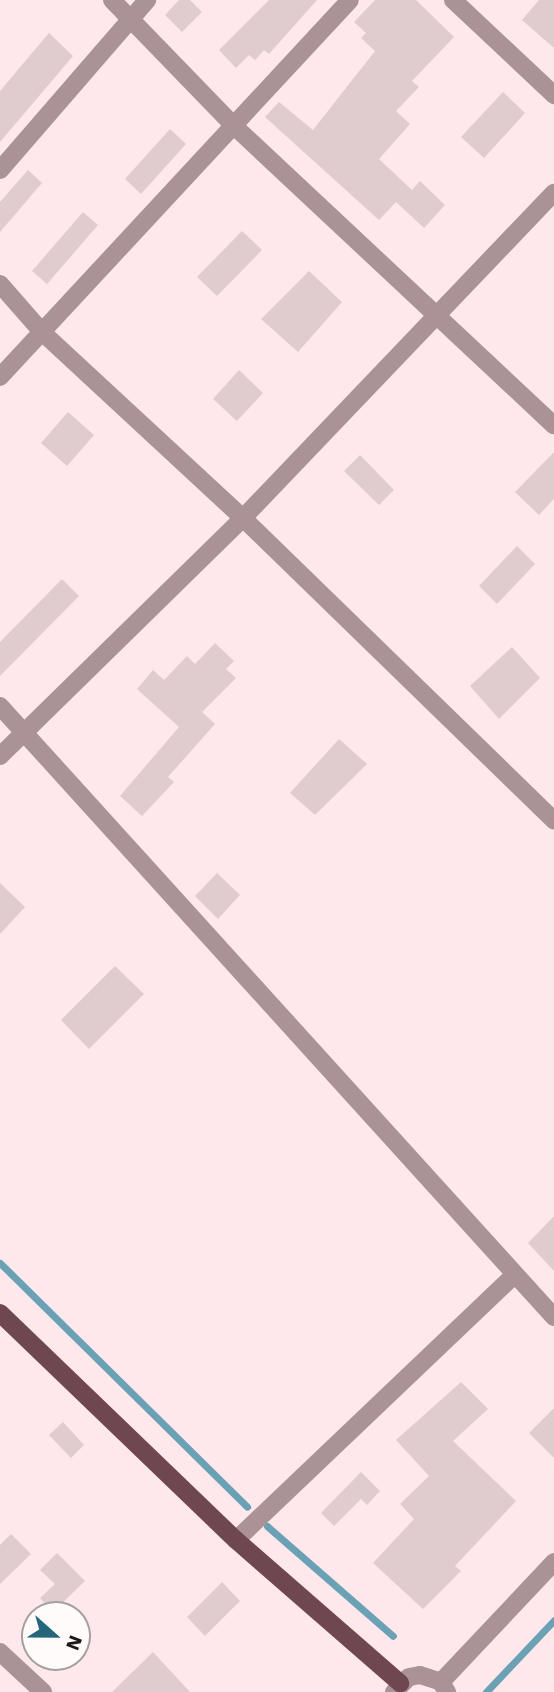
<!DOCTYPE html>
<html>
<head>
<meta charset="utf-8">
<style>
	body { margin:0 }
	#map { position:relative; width:554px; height:1692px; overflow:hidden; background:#fee8ec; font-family:"Work Sans",sans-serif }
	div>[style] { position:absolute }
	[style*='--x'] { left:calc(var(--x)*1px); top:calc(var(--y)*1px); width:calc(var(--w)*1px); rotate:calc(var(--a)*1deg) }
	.stream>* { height:7px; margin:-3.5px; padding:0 3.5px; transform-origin:3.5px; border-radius:3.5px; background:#6ba1b5 }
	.building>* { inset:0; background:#e0cbcf }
	.minor>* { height:18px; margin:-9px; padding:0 9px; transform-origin:9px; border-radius:9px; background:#aa9297 }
	.major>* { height:18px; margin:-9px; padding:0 9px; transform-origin:9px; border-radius:9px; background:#6e4751 }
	span { translate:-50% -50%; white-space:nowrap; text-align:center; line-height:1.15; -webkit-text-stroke:5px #fffbfb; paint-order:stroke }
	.north { position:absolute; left:21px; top:1601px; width:70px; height:70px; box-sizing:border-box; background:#fffbfb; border:2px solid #a59fa0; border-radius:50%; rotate:111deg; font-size:19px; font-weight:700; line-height:28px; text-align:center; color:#1d1517 }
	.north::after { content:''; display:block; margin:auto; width:24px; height:32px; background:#26667b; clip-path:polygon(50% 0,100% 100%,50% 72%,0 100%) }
</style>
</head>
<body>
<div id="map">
	<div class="stream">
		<i style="--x:0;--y:1263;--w:347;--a:44.6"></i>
		<i style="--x:267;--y:1526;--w:167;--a:41.1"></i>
		<i style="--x:486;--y:1692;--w:99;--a:-46.6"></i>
	</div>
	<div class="building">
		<i style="clip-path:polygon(179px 0,190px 0,202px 12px,182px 32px,165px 15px)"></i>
		<i style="clip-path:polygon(269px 0,317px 0,269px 54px,264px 50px,255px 60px,249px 55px,236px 68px,219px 50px)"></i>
		<i style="clip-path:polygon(375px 0,416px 0,454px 37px,412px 81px,419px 87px,396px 111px,410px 124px,379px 159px,412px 190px,420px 181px,445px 205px,424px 228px,396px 202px,379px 220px,265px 117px,279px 102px,313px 130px,375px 51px,361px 38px,366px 33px,354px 22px)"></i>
		<i style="clip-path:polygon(539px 0,554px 0,554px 48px,522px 20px)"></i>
		<i style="clip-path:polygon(49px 33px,73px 56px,0 142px,0 91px)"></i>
		<i style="clip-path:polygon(503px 92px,525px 113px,484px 158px,461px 137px)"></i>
		<i style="clip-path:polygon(170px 129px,186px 144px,141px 194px,125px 179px)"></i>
		<i style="clip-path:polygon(28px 170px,42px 183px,0 232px,0 202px)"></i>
		<i style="clip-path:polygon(83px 212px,98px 225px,47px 284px,32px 271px)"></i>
		<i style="clip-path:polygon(242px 231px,262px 250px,217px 296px,197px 277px)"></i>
		<i style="clip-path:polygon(309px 271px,342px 302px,298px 352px,261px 319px)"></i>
		<i style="clip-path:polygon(239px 370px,263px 393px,237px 421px,213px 399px)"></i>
		<i style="clip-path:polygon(68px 412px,94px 435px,67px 466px,41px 443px)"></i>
		<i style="clip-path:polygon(554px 452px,554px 499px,539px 515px,515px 492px)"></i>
		<i style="clip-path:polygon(360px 455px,394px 490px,379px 505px,344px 471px)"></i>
		<i style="clip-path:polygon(517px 546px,535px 564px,497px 604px,479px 586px)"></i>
		<i style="clip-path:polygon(62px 579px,79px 596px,0 676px,0 642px)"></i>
		<i style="clip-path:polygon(215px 643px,234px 661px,226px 669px,236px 678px,202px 712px,215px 724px,168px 777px,174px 782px,142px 816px,120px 796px,179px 727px,137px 689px,153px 670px,164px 680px,187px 656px,195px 664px)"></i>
		<i style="clip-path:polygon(512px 647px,540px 678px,499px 719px,470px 686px)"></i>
		<i style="clip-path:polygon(339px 739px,367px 764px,315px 815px,290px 793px)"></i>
		<i style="clip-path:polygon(217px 873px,240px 895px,218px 919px,195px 896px)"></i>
		<i style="clip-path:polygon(0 883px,25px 907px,0 934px)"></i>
		<i style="clip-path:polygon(115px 966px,144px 994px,89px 1049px,61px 1020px)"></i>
		<i style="clip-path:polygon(554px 1216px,554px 1271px,528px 1243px)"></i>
		<i style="clip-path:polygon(461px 1382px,488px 1409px,453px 1441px,516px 1501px,455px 1566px,461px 1571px,423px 1609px,373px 1563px,414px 1519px,400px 1504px,429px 1476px,396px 1440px)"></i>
		<i style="clip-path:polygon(554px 1408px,554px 1458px,529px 1433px)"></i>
		<i style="clip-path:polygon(63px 1422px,84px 1445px,71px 1458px,49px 1435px)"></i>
		<i style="clip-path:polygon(361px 1472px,380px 1491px,367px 1505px,361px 1499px,334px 1526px,321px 1513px)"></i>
		<i style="clip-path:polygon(11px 1534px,31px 1554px,0 1584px,0 1545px)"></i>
		<i style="clip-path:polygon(57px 1553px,85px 1581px,53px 1612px,40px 1598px,55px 1584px,40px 1570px)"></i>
		<i style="clip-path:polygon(222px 1582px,240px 1601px,205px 1636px,187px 1617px)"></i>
		<i style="clip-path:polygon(153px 1652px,190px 1692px,112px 1692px)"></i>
	</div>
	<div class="minor">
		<i style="--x:112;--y:0;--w:173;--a:45.9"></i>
		<i style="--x:232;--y:124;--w:441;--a:43.1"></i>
		<i style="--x:453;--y:0;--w:139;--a:43.2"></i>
		<i style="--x:0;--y:170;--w:225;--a:-49.1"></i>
		<i style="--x:0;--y:284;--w:64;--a:48.8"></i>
		<i style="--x:42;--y:332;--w:274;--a:42.8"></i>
		<i style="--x:243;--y:518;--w:434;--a:44.2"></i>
		<i style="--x:0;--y:377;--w:514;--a:-47.13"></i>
		<i style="--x:0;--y:706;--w:825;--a:47.8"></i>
		<i style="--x:0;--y:756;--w:340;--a:-44.4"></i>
		<i style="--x:243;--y:518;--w:450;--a:-46.3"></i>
		<i style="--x:236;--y:1540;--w:384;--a:-43.6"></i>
		<i style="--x:0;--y:1652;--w:59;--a:42.9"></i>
		<i style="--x:441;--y:1682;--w:165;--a:-46.7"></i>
		<i style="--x:394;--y:1692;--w:21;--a:-45"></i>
		<i style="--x:409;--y:1677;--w:11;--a:-10"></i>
		<i style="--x:420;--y:1675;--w:22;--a:18"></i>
		<i style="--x:441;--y:1682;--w:12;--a:59"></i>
	</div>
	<div class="major">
		<i style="--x:0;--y:1313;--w:327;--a:43.9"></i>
		<i style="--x:236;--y:1540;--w:218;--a:41.1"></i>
	</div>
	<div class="north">N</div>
</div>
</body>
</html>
